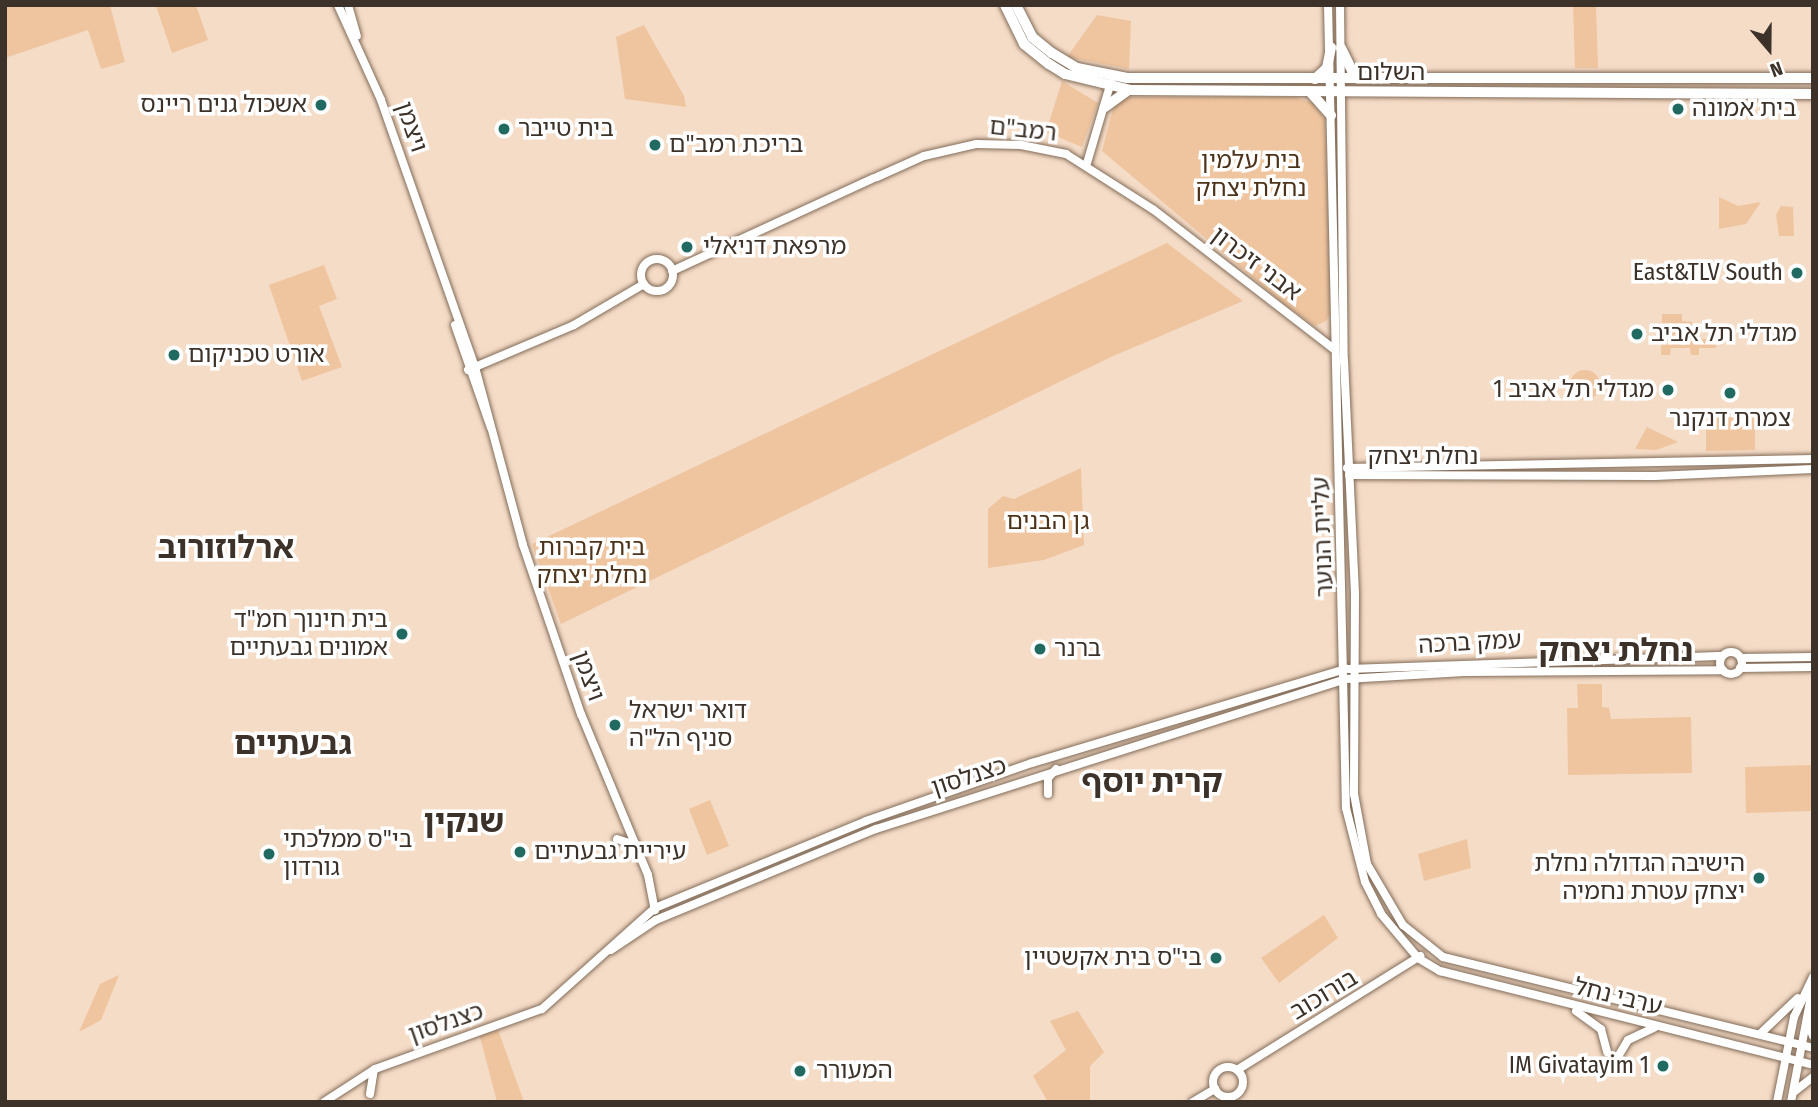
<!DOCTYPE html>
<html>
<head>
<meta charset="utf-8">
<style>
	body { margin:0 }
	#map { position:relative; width:1818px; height:1107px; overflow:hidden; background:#f5dcc7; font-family:"Fira Sans Condensed","Noto Sans Hebrew",sans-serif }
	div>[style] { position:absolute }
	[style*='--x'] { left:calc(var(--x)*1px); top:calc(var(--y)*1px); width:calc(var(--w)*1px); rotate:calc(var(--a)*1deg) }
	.green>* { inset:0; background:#efc5a0 }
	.round { border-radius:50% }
	.roads { filter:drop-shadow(0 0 2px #826c59) drop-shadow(0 0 2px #826c59) }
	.minor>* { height:8px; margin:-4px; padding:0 4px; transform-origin:4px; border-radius:4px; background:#fff }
	.minor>.ring { margin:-4px; padding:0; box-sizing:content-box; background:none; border:8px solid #fff; border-radius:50% }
	.major>* { height:10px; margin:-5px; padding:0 5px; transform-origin:5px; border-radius:5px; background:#fff }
	.dots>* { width:19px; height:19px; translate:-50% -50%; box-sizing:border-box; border:4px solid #fff; border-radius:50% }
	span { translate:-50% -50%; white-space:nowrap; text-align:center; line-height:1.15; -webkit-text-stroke:7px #fff; paint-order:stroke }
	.street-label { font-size:24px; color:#3c322a }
	.poi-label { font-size:24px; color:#3c322a }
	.right { translate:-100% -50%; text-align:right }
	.left { translate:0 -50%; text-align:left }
	.park-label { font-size:24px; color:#4d3319 }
	.district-label { font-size:32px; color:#3c322a; font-weight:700 }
	.frame { position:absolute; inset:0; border:7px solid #3c322a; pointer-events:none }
	.north { position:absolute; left:1734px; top:14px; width:70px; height:70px; -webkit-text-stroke:5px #fff; paint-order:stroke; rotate:160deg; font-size:19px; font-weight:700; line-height:28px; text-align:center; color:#3c322a }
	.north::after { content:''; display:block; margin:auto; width:24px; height:32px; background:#3c322a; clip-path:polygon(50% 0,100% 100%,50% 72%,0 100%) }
</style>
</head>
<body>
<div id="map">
	<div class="green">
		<i style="clip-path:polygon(5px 5px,110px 5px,125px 62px,101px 69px,88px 30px,5px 58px)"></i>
		<i style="clip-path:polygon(196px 5px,208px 40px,172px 53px,156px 6px)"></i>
		<i style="clip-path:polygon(1573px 5px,1596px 5px,1598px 68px,1575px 68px)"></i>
		<i style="clip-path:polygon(1097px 15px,1131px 21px,1129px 69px,1067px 57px)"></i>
		<i style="clip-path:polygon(644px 25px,684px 96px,686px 107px,625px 99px,616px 37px)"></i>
		<i style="clip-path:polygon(1062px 81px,1098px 103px,1082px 147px,1046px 132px)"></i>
		<i style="clip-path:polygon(1116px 97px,1294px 97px,1313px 103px,1325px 119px,1331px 312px,1326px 321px,1315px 326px,1284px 304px,1102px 151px)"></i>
		<i style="clip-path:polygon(1719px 197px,1738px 206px,1761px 202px,1746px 224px,1719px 229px)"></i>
		<i style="clip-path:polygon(1781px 206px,1793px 207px,1794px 236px,1779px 236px,1776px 215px)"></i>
		<i style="clip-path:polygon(1167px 243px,1243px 301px,1111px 357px,561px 624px,532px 544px)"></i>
		<i style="clip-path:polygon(324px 265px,337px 299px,319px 306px,342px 367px,302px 381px,269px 285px)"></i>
		<i style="clip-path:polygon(1662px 314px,1682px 314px,1682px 321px,1692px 322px,1692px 339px,1716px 339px,1716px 348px,1699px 348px,1699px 355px,1691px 355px,1690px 348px,1671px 348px,1670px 355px,1661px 355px)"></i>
		<i class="round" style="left:1570px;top:370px;width:30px;height:30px"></i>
		<i style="clip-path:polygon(1755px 416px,1755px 450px,1706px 451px,1706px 417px)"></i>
		<i style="clip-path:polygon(1647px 427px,1678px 442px,1656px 450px,1635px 449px)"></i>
		<i style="clip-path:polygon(1081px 468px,1084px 545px,1044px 560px,988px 568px,988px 509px,1003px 496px,1014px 499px)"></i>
		<i style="clip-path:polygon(1577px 684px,1602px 684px,1602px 707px,1609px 708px,1611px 719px,1691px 717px,1692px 773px,1568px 775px,1567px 708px,1578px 708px)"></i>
		<i style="clip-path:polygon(1813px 765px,1813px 811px,1746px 813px,1745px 767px)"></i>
		<i style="clip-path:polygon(710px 800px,729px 846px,707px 855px,689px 809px)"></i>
		<i style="clip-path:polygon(1467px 839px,1471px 868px,1424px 881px,1418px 854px)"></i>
		<i style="clip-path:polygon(1324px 915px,1338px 938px,1279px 983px,1261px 958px)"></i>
		<i style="clip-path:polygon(119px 975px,101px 1020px,79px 1032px,100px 984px)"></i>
		<i style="clip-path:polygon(1078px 1011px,1104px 1052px,1090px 1066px,1090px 1102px,1048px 1102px,1033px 1076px,1066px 1050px,1050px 1021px)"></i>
		<i style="clip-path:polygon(497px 1027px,524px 1102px,497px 1102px,479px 1033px)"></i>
	</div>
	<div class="roads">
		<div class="minor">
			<i style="--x:338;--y:5;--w:104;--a:65.6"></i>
			<i style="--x:381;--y:100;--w:283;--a:70.6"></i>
			<i style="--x:475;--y:367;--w:184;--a:74.9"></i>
			<i style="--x:523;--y:545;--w:179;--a:71.1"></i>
			<i style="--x:581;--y:714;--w:174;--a:67.4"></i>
			<i style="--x:648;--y:875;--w:36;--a:79"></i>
			<i style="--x:348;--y:5;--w:32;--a:74"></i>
			<i style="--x:1328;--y:5;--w:803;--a:88.72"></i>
			<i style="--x:1346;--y:808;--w:76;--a:75.6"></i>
			<i style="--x:1365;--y:882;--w:36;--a:63"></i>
			<i style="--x:1381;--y:914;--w:57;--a:49.9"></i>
			<i style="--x:1418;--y:958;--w:26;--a:31"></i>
			<i style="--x:1440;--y:971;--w:385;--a:14.1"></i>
			<i style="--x:1340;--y:5;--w:355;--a:89.4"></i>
			<i style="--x:1344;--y:360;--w:234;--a:87.3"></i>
			<i style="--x:1355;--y:594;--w:200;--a:90.3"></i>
			<i style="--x:1354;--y:794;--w:71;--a:79.5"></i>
			<i style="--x:1367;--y:864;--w:71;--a:59.5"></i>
			<i style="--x:1403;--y:925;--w:51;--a:38.7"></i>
			<i style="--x:1443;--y:957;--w:381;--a:13.8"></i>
			<i style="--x:1087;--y:163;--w:84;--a:-73.5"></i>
			<i style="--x:877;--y:177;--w:51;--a:-24.1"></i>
			<i style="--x:924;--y:156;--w:53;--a:-13"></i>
			<i style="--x:976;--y:144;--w:45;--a:1.3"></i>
			<i style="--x:1021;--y:145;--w:46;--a:11.3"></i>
			<i style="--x:1066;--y:154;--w:104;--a:32.5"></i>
			<i style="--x:1154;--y:210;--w:227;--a:37.7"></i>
			<i class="ring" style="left:641px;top:259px;width:24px;height:24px"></i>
			<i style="--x:672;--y:271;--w:222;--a:-24.7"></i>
			<i style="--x:455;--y:325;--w:109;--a:70.7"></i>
			<i style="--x:468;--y:370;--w:115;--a:-23"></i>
			<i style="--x:574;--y:325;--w:81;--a:-30.4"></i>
			<i style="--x:1347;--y:468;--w:466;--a:-1.1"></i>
			<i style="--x:1349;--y:475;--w:306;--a:0.2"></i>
			<i style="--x:1655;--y:476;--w:158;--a:-2.5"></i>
			<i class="ring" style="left:1720px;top:652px;width:14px;height:14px"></i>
			<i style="--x:1741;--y:658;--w:72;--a:-0.8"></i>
			<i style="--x:1740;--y:668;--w:73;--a:-0.8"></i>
			<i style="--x:1048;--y:794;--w:16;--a:-90"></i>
			<i style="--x:1048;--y:778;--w:12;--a:-48"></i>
			<i style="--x:617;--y:839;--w:20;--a:18"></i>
			<i style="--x:611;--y:950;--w:54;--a:-33.7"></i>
			<i style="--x:656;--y:920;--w:238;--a:-22.5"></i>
			<i style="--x:876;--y:829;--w:493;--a:-17.7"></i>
			<i style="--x:1346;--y:679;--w:118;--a:-3.4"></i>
			<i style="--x:1464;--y:672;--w:259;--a:-0.4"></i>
			<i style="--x:1576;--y:1011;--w:31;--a:36"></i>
			<i style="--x:1601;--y:1029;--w:24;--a:75"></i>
			<i style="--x:1807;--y:1019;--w:18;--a:71"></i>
			<i style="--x:1760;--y:1034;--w:52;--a:-43.5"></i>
			<i style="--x:1619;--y:1055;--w:17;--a:-59"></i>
			<i style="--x:1628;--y:1040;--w:29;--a:-25"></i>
			<i class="ring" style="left:1213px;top:1067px;width:22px;height:22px"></i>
			<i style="--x:1237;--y:1070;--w:216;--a:-31.9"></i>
			<i style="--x:1795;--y:1091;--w:23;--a:-38"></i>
			<i style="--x:370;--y:1094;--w:24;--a:-81"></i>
			<i style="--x:324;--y:1102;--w:61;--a:-32.9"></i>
			<i style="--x:375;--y:1069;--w:177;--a:-19.8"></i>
			<i style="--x:542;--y:1009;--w:152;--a:-41.8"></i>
			<i style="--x:655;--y:908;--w:228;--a:-22.4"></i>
			<i style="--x:866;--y:821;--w:176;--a:-19.3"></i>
			<i style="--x:1032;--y:763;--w:328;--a:-16.7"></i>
			<i style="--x:1346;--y:669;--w:376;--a:-2"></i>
			<i style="--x:1193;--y:1102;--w:26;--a:-31"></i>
			<i style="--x:1777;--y:1102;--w:87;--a:-78.7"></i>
			<i style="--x:1794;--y:1017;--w:44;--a:-64.6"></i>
			<i style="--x:1791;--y:1102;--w:118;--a:-79.3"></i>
		</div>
		<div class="major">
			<i style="--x:1005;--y:5;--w:43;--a:64"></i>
			<i style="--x:1024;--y:44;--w:32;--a:39"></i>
			<i style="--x:1049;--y:64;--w:19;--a:32"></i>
			<i style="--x:1065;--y:74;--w:68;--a:13.6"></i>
			<i style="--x:1131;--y:90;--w:682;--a:0.34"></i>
			<i style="--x:1016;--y:5;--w:36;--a:63"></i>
			<i style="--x:1032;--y:37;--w:26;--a:39"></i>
			<i style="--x:1052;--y:53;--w:29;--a:31"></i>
			<i style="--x:1077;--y:68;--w:51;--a:11.3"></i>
			<i style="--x:1127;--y:78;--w:686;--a:0"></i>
			<i style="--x:1341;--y:48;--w:25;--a:64"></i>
			<i style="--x:1352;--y:71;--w:15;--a:28"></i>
			<i style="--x:1315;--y:79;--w:16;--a:-43"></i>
			<i style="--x:1327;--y:68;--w:21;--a:-79"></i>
			<i style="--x:1311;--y:93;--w:30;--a:48"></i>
			<i style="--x:1105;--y:107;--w:27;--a:-36"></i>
		</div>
	</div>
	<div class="dots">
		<i style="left:321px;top:105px;background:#216a61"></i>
		<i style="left:1678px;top:109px;background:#216a61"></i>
		<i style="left:504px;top:129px;background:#216a61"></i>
		<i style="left:655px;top:145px;background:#216a61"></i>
		<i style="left:687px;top:247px;background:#216a61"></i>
		<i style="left:1797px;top:273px;background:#216a61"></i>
		<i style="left:1637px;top:334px;background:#216a61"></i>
		<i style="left:174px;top:355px;background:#216a61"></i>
		<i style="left:1668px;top:390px;background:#216a61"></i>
		<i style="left:1730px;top:393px;background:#216a61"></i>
		<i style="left:402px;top:634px;background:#216a61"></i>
		<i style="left:1040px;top:649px;background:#216a61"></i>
		<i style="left:615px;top:725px;background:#216a61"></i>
		<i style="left:520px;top:852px;background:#216a61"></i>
		<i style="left:269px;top:854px;background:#216a61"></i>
		<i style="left:1759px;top:878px;background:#216a61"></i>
		<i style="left:1216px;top:958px;background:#216a61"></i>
		<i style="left:1663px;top:1066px;background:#216a61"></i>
		<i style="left:800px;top:1071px;background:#216a61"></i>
	</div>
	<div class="street-label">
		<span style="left:1391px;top:73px">השלום</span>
		<span style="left:411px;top:127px;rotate:71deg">ויצמן</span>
		<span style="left:1023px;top:130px;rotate:6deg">רמב"ם</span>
		<span style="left:1256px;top:264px;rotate:37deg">אבני זיכרון</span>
		<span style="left:1423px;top:457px">נחלת יצחק</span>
		<span style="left:1323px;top:537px;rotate:-92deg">עליית הנוער</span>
		<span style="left:1470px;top:643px;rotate:-3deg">עמק ברכה</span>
		<span style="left:588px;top:676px;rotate:70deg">ויצמן</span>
		<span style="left:969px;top:777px;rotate:-18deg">כצנלסון</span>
		<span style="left:1324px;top:995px;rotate:-31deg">בורוכוב</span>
		<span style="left:1618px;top:997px;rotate:14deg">ערבי נחל</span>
		<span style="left:446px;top:1023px;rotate:-19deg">כצנלסון</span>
	</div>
	<div class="poi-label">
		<span class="right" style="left:307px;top:105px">אשכול גנים ריינס</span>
		<span class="left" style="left:1692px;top:109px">בית אמונה</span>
		<span class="left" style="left:518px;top:129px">בית טייבר</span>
		<span class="left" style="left:669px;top:145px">בריכת רמב"ם</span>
		<span class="left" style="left:703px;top:247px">מרפאת דניאלי</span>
		<span class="right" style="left:1783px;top:273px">East&amp;TLV South</span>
		<span class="left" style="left:1651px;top:334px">מגדלי תל אביב</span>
		<span class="left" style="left:188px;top:355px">אורט טכניקום</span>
		<span class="right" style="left:1654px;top:390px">מגדלי תל אביב 1</span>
		<span style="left:1730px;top:419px">צמרת דנקנר</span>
		<span class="right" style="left:388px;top:634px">בית חינוך חמ"ד<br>אמונים גבעתיים</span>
		<span class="left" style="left:1054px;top:649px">ברנר</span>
		<span class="left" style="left:629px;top:725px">דואר ישראל<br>סניף הל"ה</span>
		<span class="left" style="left:283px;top:854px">בי"ס ממלכתי<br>גורדון</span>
		<span class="left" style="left:534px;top:852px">עיריית גבעתיים</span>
		<span class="right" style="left:1745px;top:878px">הישיבה הגדולה נחלת<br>יצחק עטרת נחמיה</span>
		<span class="right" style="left:1202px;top:958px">בי"ס בית אקשטיין</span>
		<span class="right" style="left:1649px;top:1066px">IM Givatayim 1</span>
		<span class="left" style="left:816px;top:1071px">המעורר</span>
	</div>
	<div class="park-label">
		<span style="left:1251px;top:175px">בית עלמין<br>נחלת יצחק</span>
		<span style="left:1048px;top:522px">גן הבנים</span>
		<span style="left:592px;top:562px">בית קברות<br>נחלת יצחק</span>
	</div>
	<div class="district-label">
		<span style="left:226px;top:547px">ארלוזורוב</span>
		<span style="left:1616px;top:650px">נחלת יצחק</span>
		<span style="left:293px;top:743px">גבעתיים</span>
		<span style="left:1152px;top:781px">קרית יוסף</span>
		<span style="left:464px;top:821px">שנקין</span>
	</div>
	<div class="frame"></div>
	<div class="north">N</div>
</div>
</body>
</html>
